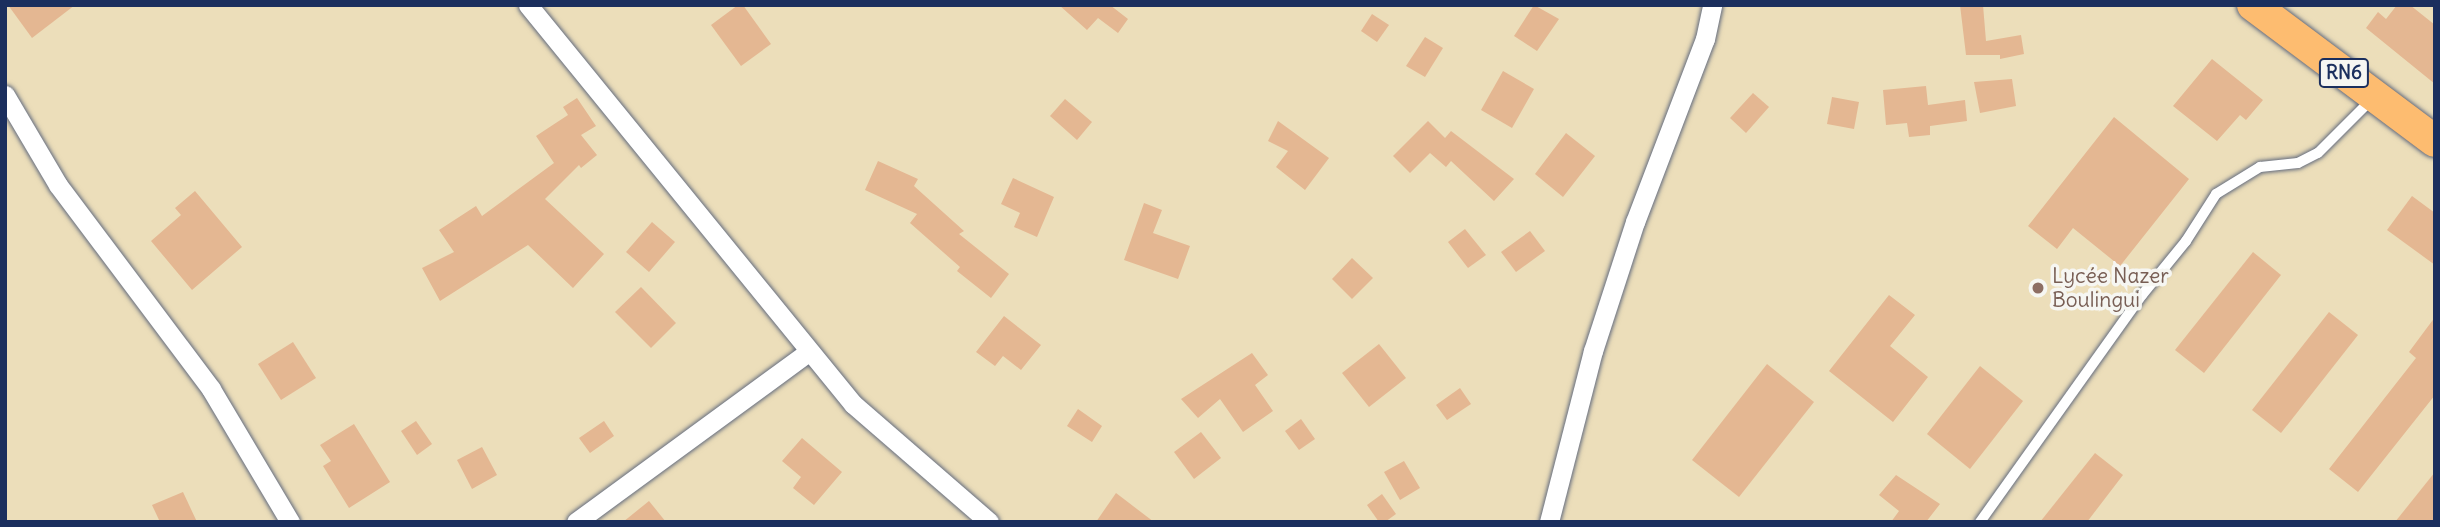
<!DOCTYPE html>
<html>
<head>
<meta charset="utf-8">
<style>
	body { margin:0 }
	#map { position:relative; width:2440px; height:527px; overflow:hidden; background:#ecdeba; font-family:Delius,sans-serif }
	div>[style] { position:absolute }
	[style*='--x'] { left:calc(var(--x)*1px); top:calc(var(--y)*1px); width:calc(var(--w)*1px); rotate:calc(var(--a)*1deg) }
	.building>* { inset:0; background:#e4b792 }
	.roads { filter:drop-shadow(0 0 2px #646c7e) drop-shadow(0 0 2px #646c7e) }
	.service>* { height:10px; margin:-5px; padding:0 5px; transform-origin:5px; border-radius:5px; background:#fff }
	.minor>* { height:19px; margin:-9.5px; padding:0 9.5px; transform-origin:9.5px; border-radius:9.5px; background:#fff }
	.trunk>* { height:32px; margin:-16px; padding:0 16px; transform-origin:16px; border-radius:16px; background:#fdbc70 }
	.dots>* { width:19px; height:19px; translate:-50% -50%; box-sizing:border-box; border:4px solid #f6f6f2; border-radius:50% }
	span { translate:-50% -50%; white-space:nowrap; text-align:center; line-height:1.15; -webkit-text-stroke:7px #f6f6f2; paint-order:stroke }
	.shield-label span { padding:2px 5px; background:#f6f6f2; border:2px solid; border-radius:5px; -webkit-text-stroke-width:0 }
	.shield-label { font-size:19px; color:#1b2f5e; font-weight:700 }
	.education-label { font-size:21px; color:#785e54 }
	.left { translate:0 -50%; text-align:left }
	.frame { position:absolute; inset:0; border:7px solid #1b2f5e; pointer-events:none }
</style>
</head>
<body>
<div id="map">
	<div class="building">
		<i style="clip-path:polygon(8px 5px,75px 5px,32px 38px)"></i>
		<i style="clip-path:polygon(738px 5px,743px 5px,771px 44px,741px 66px,711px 25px)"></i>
		<i style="clip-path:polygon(1059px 5px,1110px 5px,1128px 19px,1118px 33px,1098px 18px,1087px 30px)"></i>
		<i style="clip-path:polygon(1534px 5px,1559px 19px,1537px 51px,1514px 36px)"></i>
		<i style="clip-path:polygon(1960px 5px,1983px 5px,1986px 41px,2021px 35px,2024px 54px,2000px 59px,2000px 55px,1966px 55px)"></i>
		<i style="clip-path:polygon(2397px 5px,2410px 5px,2435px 25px,2435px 84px,2366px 28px,2378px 12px,2386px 19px)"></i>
		<i style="clip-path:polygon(1372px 14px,1389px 25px,1377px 42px,1361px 31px)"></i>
		<i style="clip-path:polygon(1425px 37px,1443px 48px,1425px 77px,1406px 66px)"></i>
		<i style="clip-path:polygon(2212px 59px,2263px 100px,2246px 120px,2240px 115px,2217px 141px,2173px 106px)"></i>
		<i style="clip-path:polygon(1503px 71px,1534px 89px,1512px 128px,1481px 110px)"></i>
		<i style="clip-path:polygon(2012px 79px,2016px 106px,1980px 113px,1974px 82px)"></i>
		<i style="clip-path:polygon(1926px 86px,1928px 105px,1965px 100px,1967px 121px,1930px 126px,1930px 135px,1909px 137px,1907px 123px,1886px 125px,1883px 90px)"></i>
		<i style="clip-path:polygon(1753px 93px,1769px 107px,1746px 133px,1730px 118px)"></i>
		<i style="clip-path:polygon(1832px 97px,1859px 102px,1854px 129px,1827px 124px)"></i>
		<i style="clip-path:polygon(577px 98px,596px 126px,581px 135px,597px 155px,581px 168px,579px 165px,545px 199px,604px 254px,573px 288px,528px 245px,440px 301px,422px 268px,454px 252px,439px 230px,476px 206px,482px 216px,554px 163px,536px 136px,568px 115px,563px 107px)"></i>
		<i style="clip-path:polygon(1065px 99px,1092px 122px,1077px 140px,1050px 116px)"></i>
		<i style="clip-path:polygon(2114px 117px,2189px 179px,2120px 266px,2073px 228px,2057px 249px,2028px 226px)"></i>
		<i style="clip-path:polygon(1278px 121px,1329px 158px,1305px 190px,1276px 167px,1288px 151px,1268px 141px)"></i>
		<i style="clip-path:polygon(1428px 121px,1445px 138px,1451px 131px,1514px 179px,1494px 201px,1451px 161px,1446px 167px,1430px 153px,1410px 173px,1393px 156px)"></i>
		<i style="clip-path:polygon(1566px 133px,1595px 156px,1563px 197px,1535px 174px)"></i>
		<i style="clip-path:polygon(878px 161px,918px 179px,914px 186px,964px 231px,959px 234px,1009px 274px,991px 298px,957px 271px,960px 267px,910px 223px,917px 214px,865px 190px)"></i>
		<i style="clip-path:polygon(1013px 178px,1054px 197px,1037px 237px,1014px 227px,1020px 213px,1001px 204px)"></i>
		<i style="clip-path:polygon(195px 191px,242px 247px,192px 290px,151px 241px,181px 215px,175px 208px)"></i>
		<i style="clip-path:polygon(2412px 196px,2435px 213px,2435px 265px,2387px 230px)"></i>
		<i style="clip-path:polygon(1144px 203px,1162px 210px,1153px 233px,1190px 246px,1178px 279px,1124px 260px)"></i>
		<i style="clip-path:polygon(652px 222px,675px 242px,649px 272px,626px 252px)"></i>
		<i style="clip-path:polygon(1465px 229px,1486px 255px,1468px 268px,1448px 242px)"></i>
		<i style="clip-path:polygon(1530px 231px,1545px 251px,1516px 272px,1501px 252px)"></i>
		<i style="clip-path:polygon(2253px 252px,2281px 275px,2204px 373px,2175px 350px)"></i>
		<i style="clip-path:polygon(1352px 258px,1373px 278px,1352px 299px,1332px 279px)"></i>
		<i style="clip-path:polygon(641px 287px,676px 323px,651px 348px,615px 312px)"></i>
		<i style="clip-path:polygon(1889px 295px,1915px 315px,1890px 346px,1928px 377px,1893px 422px,1829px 371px)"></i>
		<i style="clip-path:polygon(2329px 312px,2358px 335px,2281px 433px,2252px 410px)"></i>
		<i style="clip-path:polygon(1004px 316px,1041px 345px,1021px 370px,1003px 356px,995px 366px,976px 352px)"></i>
		<i style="clip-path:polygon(2435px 317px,2435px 395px,2358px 492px,2329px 469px,2416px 358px,2409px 352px)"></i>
		<i style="clip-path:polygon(293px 342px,316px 378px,281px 400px,258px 364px)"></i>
		<i style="clip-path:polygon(1379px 344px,1406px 378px,1369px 407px,1342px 373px)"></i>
		<i style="clip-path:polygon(1252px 353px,1268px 375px,1255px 385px,1273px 411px,1243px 432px,1220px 399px,1198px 418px,1181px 399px)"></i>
		<i style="clip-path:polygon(1767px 364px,1814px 402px,1739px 497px,1692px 460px)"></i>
		<i style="clip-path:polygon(1980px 366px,2023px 401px,1970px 469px,1927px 434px)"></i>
		<i style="clip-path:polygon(1460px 388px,1471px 404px,1447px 420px,1436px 405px)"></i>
		<i style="clip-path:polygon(1078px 409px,1102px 426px,1092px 442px,1067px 426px)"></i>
		<i style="clip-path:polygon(1301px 419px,1315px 439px,1299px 450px,1285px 431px)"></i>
		<i style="clip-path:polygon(416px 421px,432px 444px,417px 455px,401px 431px)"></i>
		<i style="clip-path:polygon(604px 421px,614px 436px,590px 453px,579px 438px)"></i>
		<i style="clip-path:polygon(354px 424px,390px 482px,349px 508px,323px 466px,331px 461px,320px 445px)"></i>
		<i style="clip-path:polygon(1201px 432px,1221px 458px,1194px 479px,1174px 452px)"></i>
		<i style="clip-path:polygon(802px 438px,842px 472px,814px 505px,793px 488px,801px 477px,782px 461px)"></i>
		<i style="clip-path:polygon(482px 447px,497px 475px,472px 489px,457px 460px)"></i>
		<i style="clip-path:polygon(2095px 453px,2123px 475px,2087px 522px,2040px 522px)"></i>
		<i style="clip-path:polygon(1404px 461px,1420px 488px,1400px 500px,1384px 472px)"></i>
		<i style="clip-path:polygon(2435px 472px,2435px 522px,2395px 522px)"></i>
		<i style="clip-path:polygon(1896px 475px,1940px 504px,1926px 522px,1891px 522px,1899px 511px,1879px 495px)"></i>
		<i style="clip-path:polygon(183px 492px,197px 522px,160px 522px,152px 505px)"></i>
		<i style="clip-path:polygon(1116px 493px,1154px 522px,1096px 522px)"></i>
		<i style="clip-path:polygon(1382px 494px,1396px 514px,1385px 522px,1379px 522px,1367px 505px)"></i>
		<i style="clip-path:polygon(649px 501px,666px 522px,623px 522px)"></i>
	</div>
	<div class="roads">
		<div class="service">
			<i style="--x:1980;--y:522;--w:279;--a:-54.5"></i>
			<i style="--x:2142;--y:295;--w:70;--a:-50.8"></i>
			<i style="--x:2186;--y:241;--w:56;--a:-57.4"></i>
			<i style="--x:2216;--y:194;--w:52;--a:-31.5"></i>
			<i style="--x:2260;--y:167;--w:38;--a:-6"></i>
			<i style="--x:2298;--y:163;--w:22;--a:-27"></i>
			<i style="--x:2318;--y:153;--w:76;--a:-45"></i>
		</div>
		<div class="minor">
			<i style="--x:528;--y:5;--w:515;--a:50.84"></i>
			<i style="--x:853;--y:404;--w:180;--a:40.9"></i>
			<i style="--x:5;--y:95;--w:104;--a:59.5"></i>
			<i style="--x:58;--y:185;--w:255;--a:53.1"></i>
			<i style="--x:211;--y:389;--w:155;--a:59.3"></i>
			<i style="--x:576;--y:522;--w:288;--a:-36.2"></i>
			<i style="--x:1549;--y:522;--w:177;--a:-75.6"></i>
			<i style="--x:1593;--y:351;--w:136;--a:-72"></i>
			<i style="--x:1635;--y:222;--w:196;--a:-69.1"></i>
			<i style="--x:1705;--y:39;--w:35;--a:-78"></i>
		</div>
		<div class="trunk">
			<i style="--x:2253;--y:5;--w:227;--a:36.8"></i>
		</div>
	</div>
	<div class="dots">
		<i style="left:2038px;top:288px;background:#8d6e63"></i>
	</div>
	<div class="shield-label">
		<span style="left:2344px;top:73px">RN6</span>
	</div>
	<div class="education-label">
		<span class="left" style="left:2052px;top:288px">Lycée Nazer<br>Boulingui</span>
	</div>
	<div class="frame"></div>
</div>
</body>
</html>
